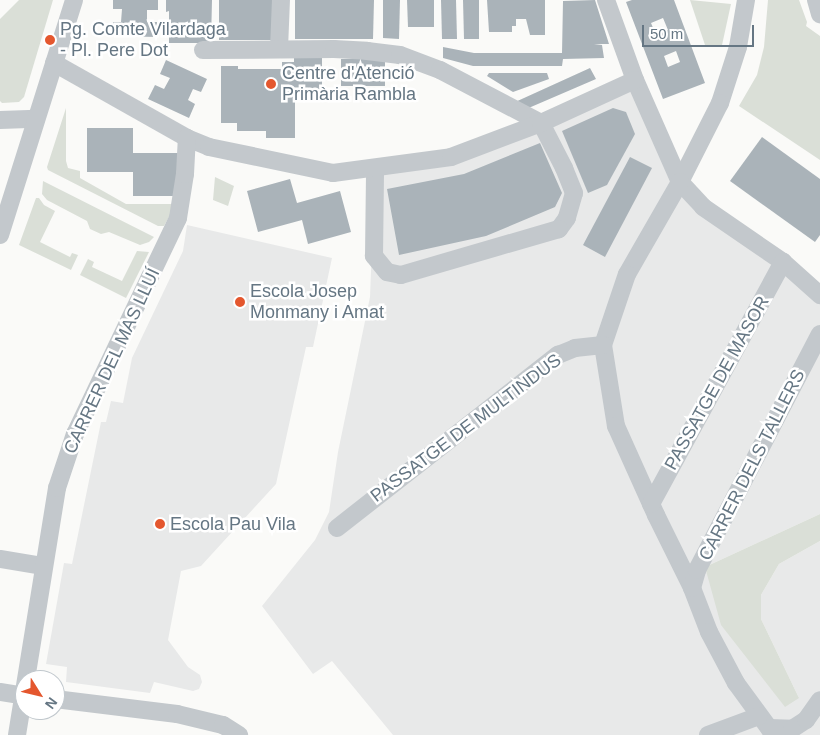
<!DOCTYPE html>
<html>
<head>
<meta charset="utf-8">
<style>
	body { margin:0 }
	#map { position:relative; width:820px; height:735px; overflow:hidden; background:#fafaf8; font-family:Helvetica,sans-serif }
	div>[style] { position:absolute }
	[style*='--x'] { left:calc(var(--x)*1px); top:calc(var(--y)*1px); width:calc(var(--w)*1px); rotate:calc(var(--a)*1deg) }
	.built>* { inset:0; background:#e8e9e9 }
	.green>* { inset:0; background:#dadfd7 }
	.building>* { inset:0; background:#aab3b9 }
	.minor>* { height:18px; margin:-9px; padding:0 9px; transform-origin:9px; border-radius:9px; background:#c3c8cc }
	.dots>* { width:14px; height:14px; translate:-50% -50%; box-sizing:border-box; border:2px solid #fff; border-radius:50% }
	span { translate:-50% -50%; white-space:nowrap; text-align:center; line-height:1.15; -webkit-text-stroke:5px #fff; paint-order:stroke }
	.poi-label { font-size:18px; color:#657683 }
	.left { translate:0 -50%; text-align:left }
	.street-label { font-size:18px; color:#657683 }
	.north { position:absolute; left:15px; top:670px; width:50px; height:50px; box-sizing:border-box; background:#fff; border:1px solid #c1c8cd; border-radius:50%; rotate:126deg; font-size:14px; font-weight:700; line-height:20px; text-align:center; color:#657683 }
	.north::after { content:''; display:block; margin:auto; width:18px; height:22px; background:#e4572e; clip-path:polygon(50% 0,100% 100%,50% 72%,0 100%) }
	.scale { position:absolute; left:642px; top:25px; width:112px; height:22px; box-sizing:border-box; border:2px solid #657683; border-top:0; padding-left:6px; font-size:15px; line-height:18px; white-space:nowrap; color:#657683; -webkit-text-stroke:4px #fff; paint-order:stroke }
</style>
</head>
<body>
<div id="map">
	<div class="built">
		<i style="clip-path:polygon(635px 80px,680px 182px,820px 295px,820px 514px,705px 567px,799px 698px,761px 619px,761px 595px,779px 564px,820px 541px,820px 735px,393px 735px,332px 661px,313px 674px,262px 606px,315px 540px,329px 512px,338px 452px,370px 297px,375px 169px,455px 152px)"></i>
		<i style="clip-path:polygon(187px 225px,332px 258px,313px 347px,306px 347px,276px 484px,201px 566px,181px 571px,168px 640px,188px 667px,200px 675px,202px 682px,199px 689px,193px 691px,154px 682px,150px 693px,66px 682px,67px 667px,46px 664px,64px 563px,72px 564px,101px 422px,106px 422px,111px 401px,123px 403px,132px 358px,183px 251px)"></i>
	</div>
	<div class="green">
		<i style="clip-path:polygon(19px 0,53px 0,24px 97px,19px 102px,2px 103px,0 101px,0 19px)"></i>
		<i style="clip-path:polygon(690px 0,731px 4px,722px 45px,705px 45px)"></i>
		<i style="clip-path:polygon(768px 0,799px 0,807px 22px,806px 26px,820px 36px,820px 160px,739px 106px,757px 75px,764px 47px)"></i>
		<i style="clip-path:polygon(66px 108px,66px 161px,68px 168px,80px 171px,80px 178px,126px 204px,176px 204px,164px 226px,158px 226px,48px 170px,47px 167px)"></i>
		<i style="clip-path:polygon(215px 177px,234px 186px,228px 206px,213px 200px)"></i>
		<i style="clip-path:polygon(43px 181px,154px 237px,149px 242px,140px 245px,109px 232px,101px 234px,90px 229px,87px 221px,47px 200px,42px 194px)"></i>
		<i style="clip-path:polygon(36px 198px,39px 198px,44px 205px,55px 211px,40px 242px,70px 257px,72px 253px,78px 255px,71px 270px,19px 245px)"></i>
		<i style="clip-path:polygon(137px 251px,149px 252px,126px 298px,80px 275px,88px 259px,94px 262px,92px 267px,122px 281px)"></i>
		<i style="clip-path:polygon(820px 514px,820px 541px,779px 564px,761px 595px,761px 619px,799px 698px,785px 707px,721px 625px,705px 567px)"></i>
	</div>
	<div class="building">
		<i style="clip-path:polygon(113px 0,158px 0,158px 10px,147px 10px,147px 22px,157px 22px,157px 37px,112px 36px,113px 22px,121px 22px,122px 9px,113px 9px)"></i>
		<i style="clip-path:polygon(166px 0,212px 0,211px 43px,169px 43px,169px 11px,166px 12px)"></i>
		<i style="clip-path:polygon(219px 0,273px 0,272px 40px,219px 40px)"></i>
		<i style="clip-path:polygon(295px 0,374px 0,373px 39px,295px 39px)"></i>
		<i style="clip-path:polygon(383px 0,400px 0,399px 39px,383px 38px)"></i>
		<i style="clip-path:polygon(407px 0,434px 0,434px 27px,408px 27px)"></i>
		<i style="clip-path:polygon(441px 0,456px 0,457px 39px,442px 39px)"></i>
		<i style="clip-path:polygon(463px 0,479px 0,479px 39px,464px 39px)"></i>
		<i style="clip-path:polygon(487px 0,545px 0,545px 35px,530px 35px,526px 19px,516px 19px,516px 26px,512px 26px,512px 32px,489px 32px)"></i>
		<i style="clip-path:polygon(595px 0,609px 44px,594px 44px,602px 45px,604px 58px,563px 59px,562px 66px,473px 66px,443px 58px,443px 47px,474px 53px,562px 53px,563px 1px)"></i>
		<i style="clip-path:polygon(evenodd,632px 0,674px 0,705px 83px,663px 99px,626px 2px,632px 0,663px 18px,668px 30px,656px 35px,651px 23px,663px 18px,632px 0,676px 51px,680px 62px,668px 67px,664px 56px,676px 51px)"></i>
		<i style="clip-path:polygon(294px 52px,322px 52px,322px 98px,295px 98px,295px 138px,266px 138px,266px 131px,237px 131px,237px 123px,221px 123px,221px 66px,238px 66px,238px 69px,282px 69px,282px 62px,294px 62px)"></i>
		<i style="clip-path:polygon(341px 59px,385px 59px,385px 86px,341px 86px)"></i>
		<i style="clip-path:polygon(166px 60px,207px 79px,201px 92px,193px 89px,188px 100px,195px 104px,189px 118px,148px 99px,155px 85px,164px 89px,170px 78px,160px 74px)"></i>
		<i style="clip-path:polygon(590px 68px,596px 79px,510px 116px,467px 89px,513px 103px)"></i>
		<i style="clip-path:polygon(489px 73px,547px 73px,549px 79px,513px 92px,487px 76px)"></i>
		<i style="clip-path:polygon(613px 108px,626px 112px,635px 134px,607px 185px,588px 193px,562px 131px)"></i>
		<i style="clip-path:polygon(87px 128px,133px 128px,133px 153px,178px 153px,178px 196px,133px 196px,133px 172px,87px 172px)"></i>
		<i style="clip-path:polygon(762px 137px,820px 179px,820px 235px,815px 242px,730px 181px)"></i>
		<i style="clip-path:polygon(540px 143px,562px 193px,555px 207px,486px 236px,399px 255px,387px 189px,464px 174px)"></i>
		<i style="clip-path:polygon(630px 157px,652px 168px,605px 257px,583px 245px)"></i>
		<i style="clip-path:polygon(290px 179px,297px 203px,340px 191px,351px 232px,308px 244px,302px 220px,258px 232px,247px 191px)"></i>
	</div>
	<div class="minor">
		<i style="--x:606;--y:0;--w:85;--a:70.1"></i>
		<i style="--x:635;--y:80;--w:111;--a:66.2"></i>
		<i style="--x:680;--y:182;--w:34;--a:47"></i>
		<i style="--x:703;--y:207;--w:97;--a:34.5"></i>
		<i style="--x:783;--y:262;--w:50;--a:41.7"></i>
		<i style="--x:746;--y:0;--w:48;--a:99.7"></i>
		<i style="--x:738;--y:47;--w:59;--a:107.8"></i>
		<i style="--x:720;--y:103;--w:89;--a:116.9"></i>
		<i style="--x:680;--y:182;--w:106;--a:119.9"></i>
		<i style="--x:627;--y:274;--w:75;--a:108.7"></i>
		<i style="--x:603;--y:345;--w:82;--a:80.9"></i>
		<i style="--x:616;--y:426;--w:98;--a:65.8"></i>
		<i style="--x:656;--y:515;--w:81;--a:63.7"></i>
		<i style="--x:692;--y:588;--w:47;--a:68.9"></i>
		<i style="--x:709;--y:632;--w:58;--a:62.1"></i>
		<i style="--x:736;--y:683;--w:64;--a:53.8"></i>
		<i style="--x:816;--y:0;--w:15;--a:74"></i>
		<i style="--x:279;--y:49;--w:49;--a:-87.7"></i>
		<i style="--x:203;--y:50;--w:131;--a:-0.4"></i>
		<i style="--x:334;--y:49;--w:33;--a:3"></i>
		<i style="--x:367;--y:51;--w:33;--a:7"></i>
		<i style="--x:400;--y:55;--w:43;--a:20.6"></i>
		<i style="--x:440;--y:70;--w:114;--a:27.7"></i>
		<i style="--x:541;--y:123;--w:51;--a:62.9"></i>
		<i style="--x:564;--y:168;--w:27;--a:68"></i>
		<i style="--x:574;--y:193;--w:26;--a:106"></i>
		<i style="--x:567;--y:218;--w:14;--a:126"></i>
		<i style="--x:559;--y:229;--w:165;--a:163.8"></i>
		<i style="--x:401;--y:275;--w:14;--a:-168"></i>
		<i style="--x:387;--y:272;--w:21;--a:-129"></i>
		<i style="--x:374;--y:256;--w:87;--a:-89.3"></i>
		<i style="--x:54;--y:63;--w:153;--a:29.4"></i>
		<i style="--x:187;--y:138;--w:24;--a:22"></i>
		<i style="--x:209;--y:147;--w:127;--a:11.8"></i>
		<i style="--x:333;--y:173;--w:119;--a:-7.7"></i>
		<i style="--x:451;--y:157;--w:96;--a:-20.7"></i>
		<i style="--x:541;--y:123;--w:103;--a:-24.6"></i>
		<i style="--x:0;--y:120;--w:36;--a:-2"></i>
		<i style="--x:0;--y:235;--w:246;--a:-72.5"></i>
		<i style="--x:651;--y:504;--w:276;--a:-61.4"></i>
		<i style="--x:337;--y:528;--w:281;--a:-38.1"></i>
		<i style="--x:558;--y:355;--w:18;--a:-22"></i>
		<i style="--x:575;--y:348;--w:28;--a:-6"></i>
		<i style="--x:0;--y:559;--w:44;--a:9.2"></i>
		<i style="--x:692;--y:588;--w:19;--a:-74"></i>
		<i style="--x:697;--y:570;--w:266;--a:-62.5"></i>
		<i style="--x:0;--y:692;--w:25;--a:9"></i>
		<i style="--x:55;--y:699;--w:123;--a:7"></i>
		<i style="--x:177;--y:714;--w:47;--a:13.4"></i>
		<i style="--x:223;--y:725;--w:19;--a:32"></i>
		<i style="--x:769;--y:728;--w:23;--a:2"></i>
		<i style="--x:792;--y:729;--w:17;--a:-33"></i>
		<i style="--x:806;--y:720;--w:24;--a:-55"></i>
		<i style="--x:17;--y:735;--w:250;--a:-80.8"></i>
		<i style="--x:57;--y:488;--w:57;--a:-71.6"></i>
		<i style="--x:75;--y:434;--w:239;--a:-64.5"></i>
		<i style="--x:178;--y:218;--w:45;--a:-81"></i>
		<i style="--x:185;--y:174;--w:36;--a:-87"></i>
		<i style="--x:708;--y:735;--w:54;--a:-20.4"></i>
	</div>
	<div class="dots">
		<i style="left:50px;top:40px;background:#e4572e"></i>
		<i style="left:271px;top:84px;background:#e4572e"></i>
		<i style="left:240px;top:302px;background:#e4572e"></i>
		<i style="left:160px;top:524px;background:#e4572e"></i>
	</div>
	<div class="poi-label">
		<span class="left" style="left:60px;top:40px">Pg. Comte Vilardaga<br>- Pl. Pere Dot</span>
		<span class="left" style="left:282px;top:84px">Centre d'Atenció<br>Primària Rambla</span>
		<span class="left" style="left:250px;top:302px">Escola Josep<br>Monmany i Amat</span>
		<span class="left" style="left:170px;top:524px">Escola Pau Vila</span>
	</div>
	<div class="street-label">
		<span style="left:112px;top:361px;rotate:-65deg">CARRER DEL MAS LLUÍ</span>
		<span style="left:717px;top:383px;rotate:-61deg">PASSATGE DE MASOR</span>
		<span style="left:466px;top:428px;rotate:-37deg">PASSATGE DE MULTINDUS</span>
		<span style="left:752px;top:465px;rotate:-63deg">CARRER DELS TALLERS</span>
	</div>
	<div class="north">N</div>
	<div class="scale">50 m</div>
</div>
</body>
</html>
